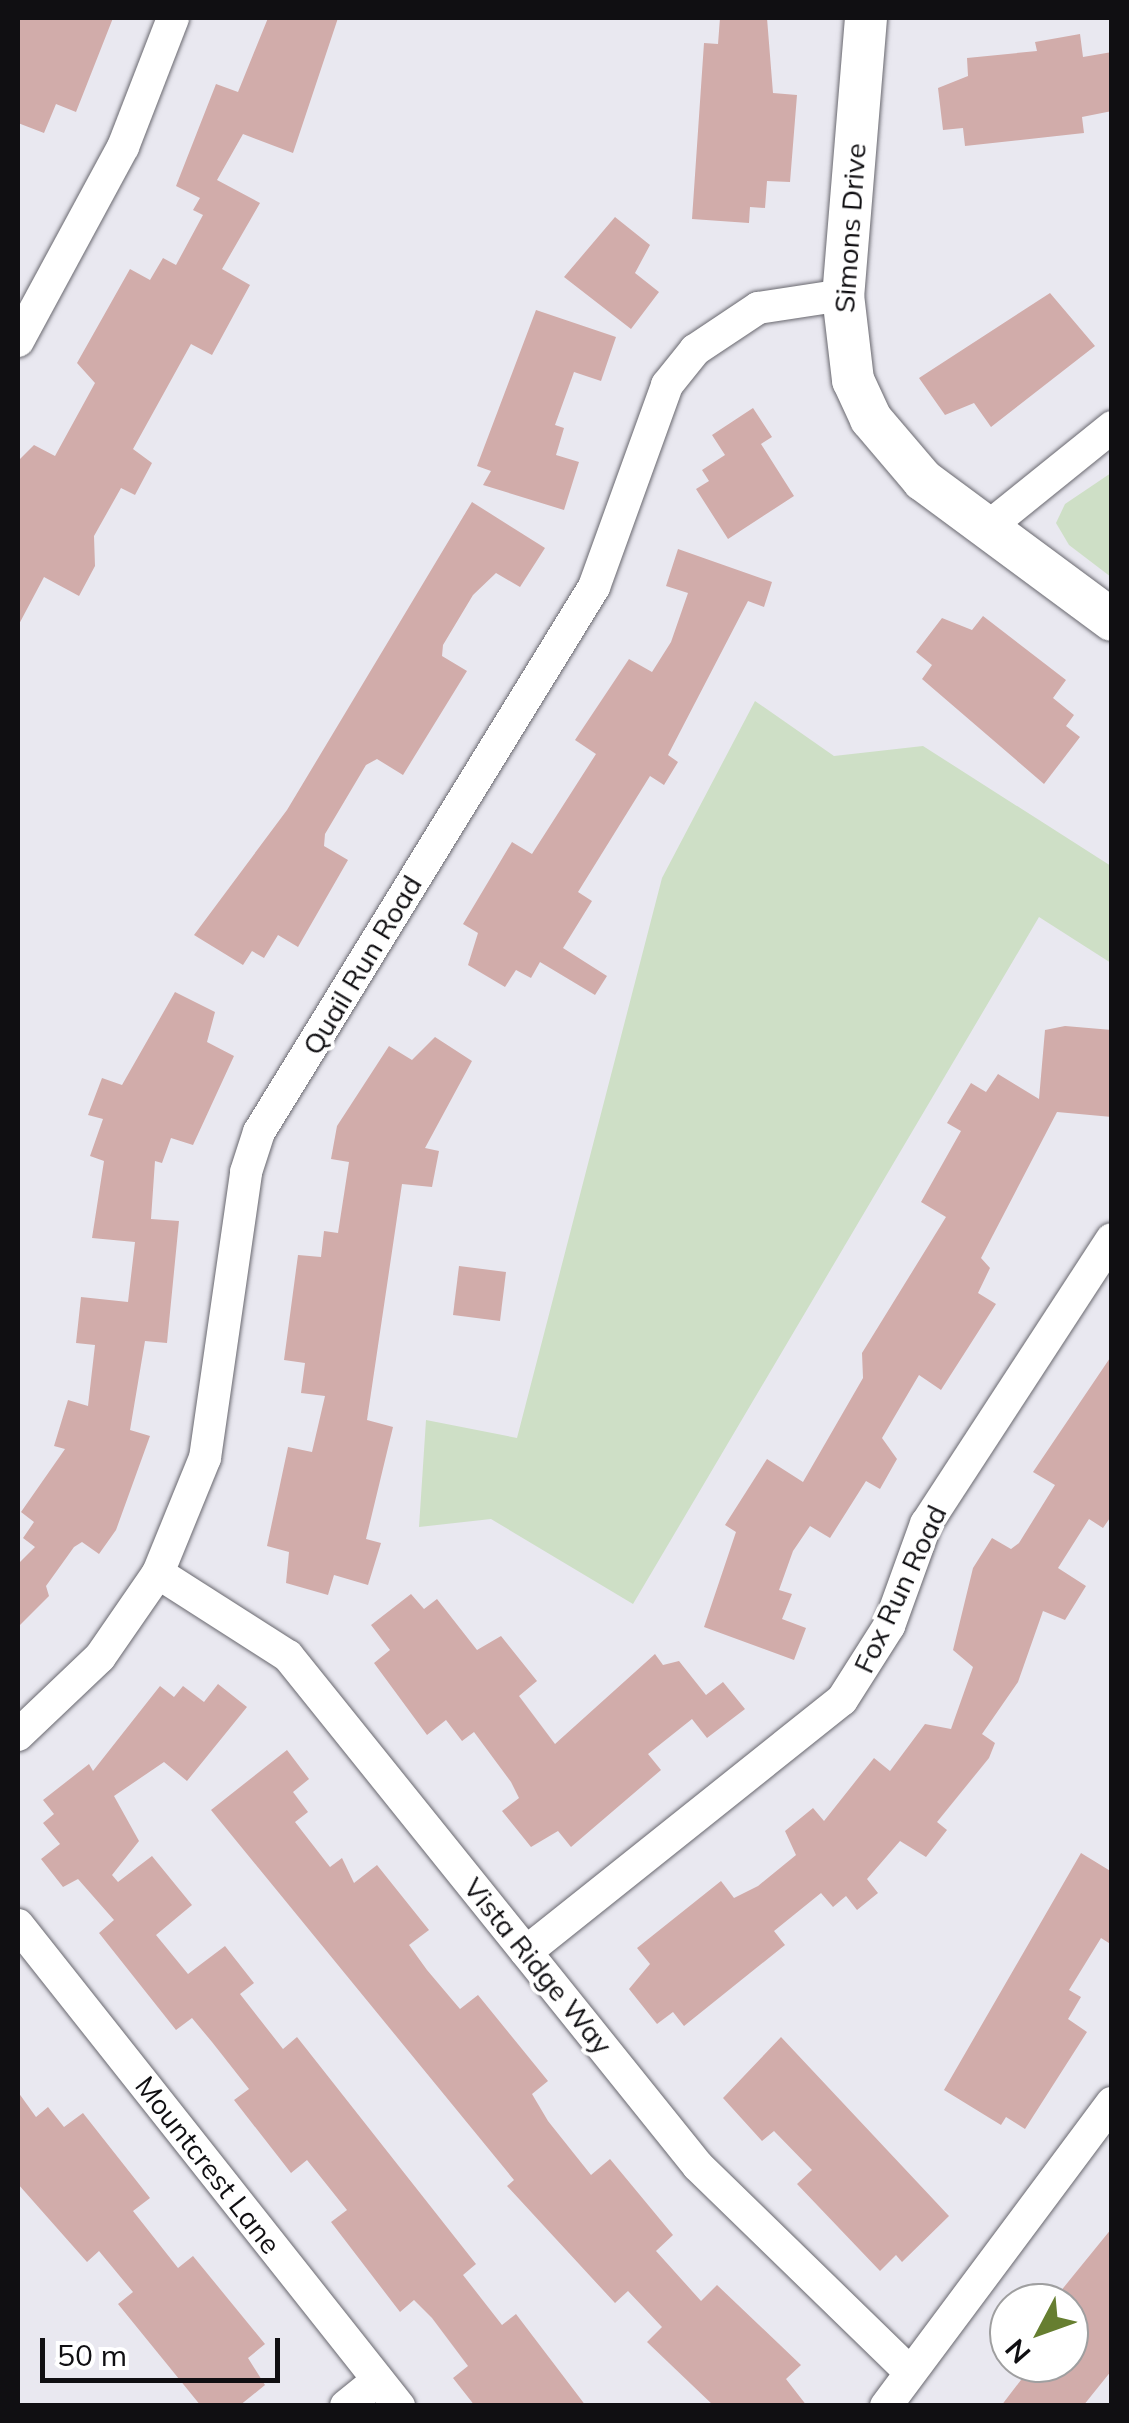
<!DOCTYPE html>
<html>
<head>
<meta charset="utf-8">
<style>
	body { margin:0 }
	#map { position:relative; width:1129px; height:2423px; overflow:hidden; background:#e9e8f0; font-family:Mulish,sans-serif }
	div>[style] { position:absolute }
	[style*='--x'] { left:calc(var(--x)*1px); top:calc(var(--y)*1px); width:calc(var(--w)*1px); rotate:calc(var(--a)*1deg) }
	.green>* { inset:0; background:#cedfc6 }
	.building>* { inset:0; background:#d1acaa }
	.roads { filter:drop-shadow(0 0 2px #69686f) drop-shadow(0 0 2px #69686f) }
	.minor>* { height:32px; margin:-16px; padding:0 16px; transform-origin:16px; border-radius:16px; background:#fff }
	.tertiary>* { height:42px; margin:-21px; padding:0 21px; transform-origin:21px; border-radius:21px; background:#fff }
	span { translate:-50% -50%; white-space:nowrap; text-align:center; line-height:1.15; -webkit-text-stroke:8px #fff; paint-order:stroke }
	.street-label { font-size:28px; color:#100f12 }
	.frame { position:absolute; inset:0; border:20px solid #100f12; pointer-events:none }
	.north { position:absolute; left:989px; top:2283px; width:100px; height:100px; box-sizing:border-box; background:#fff; border:2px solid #9f9fa0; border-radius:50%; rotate:229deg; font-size:28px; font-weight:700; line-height:40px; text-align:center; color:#100f12 }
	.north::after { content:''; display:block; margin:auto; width:35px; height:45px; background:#667e30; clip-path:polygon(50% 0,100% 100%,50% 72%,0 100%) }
	.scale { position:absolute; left:40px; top:2338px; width:240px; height:45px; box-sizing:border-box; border:5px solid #100f12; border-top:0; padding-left:12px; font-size:30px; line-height:35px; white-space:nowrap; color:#100f12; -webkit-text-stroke:8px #fff; paint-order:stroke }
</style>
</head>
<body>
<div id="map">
	<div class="green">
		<i style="clip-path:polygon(1111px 473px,1111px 577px,1069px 545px,1056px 523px,1065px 504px)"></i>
		<i style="clip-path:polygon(755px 701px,834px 756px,923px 746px,1111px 866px,1111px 963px,1039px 917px,633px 1604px,491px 1519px,419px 1527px,426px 1420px,517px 1438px,662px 878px)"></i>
	</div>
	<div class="building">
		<i style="clip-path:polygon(18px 18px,113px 18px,76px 112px,56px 104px,44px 133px,18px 123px)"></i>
		<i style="clip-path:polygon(268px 18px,338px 18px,293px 153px,243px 134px,217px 180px,260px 203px,222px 269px,250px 285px,212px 355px,191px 344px,133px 449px,152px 463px,135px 495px,121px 488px,94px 536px,95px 566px,79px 596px,44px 577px,18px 626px,18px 461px,34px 445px,55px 456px,95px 383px,77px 363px,130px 269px,150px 280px,163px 258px,176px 265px,203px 215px,193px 210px,200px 198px,176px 186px,216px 84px,238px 92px)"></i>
		<i style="clip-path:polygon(720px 18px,767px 18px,773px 93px,797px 95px,790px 182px,767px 181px,765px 208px,750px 207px,749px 223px,692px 219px,704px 43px,718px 44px)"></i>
		<i style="clip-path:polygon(1080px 34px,1083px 57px,1112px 52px,1112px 111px,1082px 117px,1084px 133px,965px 146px,963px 128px,943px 130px,938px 88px,968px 76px,967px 58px,1037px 51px,1035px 42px)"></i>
		<i style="clip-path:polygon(615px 217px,650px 245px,635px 273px,659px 292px,631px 329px,564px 277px)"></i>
		<i style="clip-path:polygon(1050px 293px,1095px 346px,991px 427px,974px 403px,945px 415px,919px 378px)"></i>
		<i style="clip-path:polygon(536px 310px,616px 337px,601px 381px,574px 372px,555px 425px,564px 428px,556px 455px,579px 462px,564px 510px,483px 485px,491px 471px,477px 466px)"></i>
		<i style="clip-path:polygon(753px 408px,772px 437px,761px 444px,794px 496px,728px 539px,696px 489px,709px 481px,702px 470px,725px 455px,712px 435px)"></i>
		<i style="clip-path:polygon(472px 502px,545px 548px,520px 587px,496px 573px,473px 595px,443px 645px,442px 656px,467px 671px,403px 775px,377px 759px,366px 765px,325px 834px,324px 846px,348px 860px,298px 947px,278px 935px,264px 958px,252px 951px,243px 965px,194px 935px,287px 810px)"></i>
		<i style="clip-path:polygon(678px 549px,772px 582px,764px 607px,748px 601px,668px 755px,678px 762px,664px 785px,650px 776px,578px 892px,592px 901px,563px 948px,607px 976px,595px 995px,540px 962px,531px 978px,516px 970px,505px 987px,468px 965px,478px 933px,463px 924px,512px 842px,532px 854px,596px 754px,575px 740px,629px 659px,652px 672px,671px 642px,688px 593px,666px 586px)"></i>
		<i style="clip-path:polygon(983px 616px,1066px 680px,1053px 698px,1074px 715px,1066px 726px,1080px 737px,1044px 784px,922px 679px,932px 665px,916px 652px,942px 618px,972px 630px)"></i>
		<i style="clip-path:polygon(175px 992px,215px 1012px,207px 1042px,234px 1056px,193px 1145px,171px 1138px,162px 1163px,155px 1161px,151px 1219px,179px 1221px,167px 1343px,145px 1341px,130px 1430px,150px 1436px,116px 1530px,99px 1554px,82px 1542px,74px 1547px,46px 1586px,49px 1596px,18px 1627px,18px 1564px,35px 1547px,23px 1538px,34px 1522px,21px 1512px,65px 1449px,54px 1446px,68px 1400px,88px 1406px,95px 1345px,76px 1343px,81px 1297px,128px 1302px,135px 1242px,92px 1238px,104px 1161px,90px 1156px,103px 1119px,88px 1115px,102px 1078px,122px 1085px)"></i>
		<i style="clip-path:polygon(1065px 1026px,1112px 1030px,1112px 1117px,1057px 1112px,981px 1258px,990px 1268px,978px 1293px,996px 1304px,941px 1390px,919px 1375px,882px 1438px,897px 1459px,880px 1489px,866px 1481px,830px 1538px,810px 1526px,793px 1551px,779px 1590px,792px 1594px,782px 1619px,806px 1628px,794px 1660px,704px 1627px,736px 1532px,725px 1525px,767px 1459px,803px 1482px,863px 1378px,862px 1353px,946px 1217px,921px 1202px,961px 1131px,947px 1123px,971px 1083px,986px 1092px,998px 1074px,1039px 1099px,1045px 1030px)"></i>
		<i style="clip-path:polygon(435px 1037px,472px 1061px,425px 1148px,439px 1151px,432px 1187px,402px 1184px,367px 1420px,393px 1427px,366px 1539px,381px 1543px,368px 1585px,334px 1575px,328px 1595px,286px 1583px,289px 1552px,267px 1546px,288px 1447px,312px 1452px,325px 1396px,301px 1393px,305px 1363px,284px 1360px,298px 1255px,321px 1257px,324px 1231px,338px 1233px,349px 1162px,331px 1159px,337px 1126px,389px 1046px,412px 1060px)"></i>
		<i style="clip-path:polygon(459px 1266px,506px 1272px,500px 1321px,453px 1315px)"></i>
		<i style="clip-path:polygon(1112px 1355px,1112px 1515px,1103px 1528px,1089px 1519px,1058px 1568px,1086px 1586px,1065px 1620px,1043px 1611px,1018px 1682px,982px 1734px,995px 1743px,989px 1758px,937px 1822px,947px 1830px,926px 1857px,900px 1841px,867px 1879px,878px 1893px,857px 1910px,846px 1896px,833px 1907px,821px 1893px,774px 1931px,785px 1945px,684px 2026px,673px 2012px,657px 2024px,629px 1989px,650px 1964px,637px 1948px,721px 1881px,734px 1898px,758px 1886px,796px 1855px,785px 1831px,813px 1808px,824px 1821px,874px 1758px,890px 1771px,925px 1724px,951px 1729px,973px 1667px,953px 1650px,973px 1568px,992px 1538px,1011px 1549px,1019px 1543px,1055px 1485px,1033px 1472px)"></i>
		<i style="clip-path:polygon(411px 1594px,424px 1609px,437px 1599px,477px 1650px,501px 1636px,537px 1681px,519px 1696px,555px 1744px,655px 1654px,663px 1665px,679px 1661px,706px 1695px,723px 1682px,745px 1709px,707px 1738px,692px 1719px,648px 1754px,661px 1770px,571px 1847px,558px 1831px,531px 1847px,502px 1811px,519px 1798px,511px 1782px,474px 1732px,462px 1741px,446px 1720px,427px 1735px,374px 1663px,390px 1650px,371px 1625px)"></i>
		<i style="clip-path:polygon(218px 1684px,247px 1707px,187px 1781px,164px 1762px,114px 1796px,139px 1841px,112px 1875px,118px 1882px,152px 1856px,192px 1905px,156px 1935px,188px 1974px,225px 1946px,254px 1983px,240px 1994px,283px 2049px,297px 2037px,476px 2264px,463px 2275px,502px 2325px,516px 2314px,586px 2406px,475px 2406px,453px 2378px,468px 2366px,432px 2318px,414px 2300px,400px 2312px,331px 2222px,347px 2210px,307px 2160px,291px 2173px,234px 2100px,249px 2089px,212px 2042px,192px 2018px,176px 2030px,99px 1933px,114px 1920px,78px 1879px,63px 1887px,41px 1859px,60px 1844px,43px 1823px,54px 1814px,43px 1800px,89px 1764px,93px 1771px,160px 1686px,174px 1697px,183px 1686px,204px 1702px)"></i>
		<i style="clip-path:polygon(287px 1750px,309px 1779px,293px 1792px,308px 1812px,295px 1822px,330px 1867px,342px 1858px,354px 1883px,377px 1865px,429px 1930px,409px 1945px,427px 1970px,460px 2009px,478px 1995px,548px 2081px,532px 2094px,548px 2121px,591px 2175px,610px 2159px,673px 2235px,656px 2251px,701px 2301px,717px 2285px,801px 2365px,786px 2379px,807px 2406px,714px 2406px,647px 2342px,662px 2327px,628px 2291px,615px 2303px,507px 2186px,514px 2180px,211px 1810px)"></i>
		<i style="clip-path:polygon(1081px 1853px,1112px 1872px,1112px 1945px,1101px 1938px,1069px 1990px,1081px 1997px,1068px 2019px,1087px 2032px,1025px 2129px,1006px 2117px,1001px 2125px,944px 2090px)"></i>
		<i style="clip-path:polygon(781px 2037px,949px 2216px,902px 2262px,896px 2255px,880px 2271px,797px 2184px,812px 2170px,774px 2131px,762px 2141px,723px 2098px)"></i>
		<i style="clip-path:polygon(18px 2092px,36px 2117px,48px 2107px,64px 2127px,83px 2113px,150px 2198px,133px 2211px,178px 2268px,193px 2256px,265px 2344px,248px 2358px,265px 2385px,239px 2406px,201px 2406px,118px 2304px,133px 2292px,99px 2251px,87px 2262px,18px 2184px)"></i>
		<i style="clip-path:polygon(1112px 2228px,1112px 2370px,1083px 2406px,1001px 2406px,1034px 2363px,1069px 2363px,1069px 2303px,1051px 2303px)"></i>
	</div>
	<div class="roads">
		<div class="minor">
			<i style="--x:18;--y:341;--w:221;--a:-61.6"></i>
			<i style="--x:123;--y:147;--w:138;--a:-68.8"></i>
			<i style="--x:987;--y:528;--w:161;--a:-38.9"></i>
			<i style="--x:158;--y:1573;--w:154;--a:32.6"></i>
			<i style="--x:288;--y:1656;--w:654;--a:51.2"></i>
			<i style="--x:698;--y:2166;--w:296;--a:44.2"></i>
			<i style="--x:18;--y:1735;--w:113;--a:-43.6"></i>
			<i style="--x:100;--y:1657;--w:102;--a:-55.4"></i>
			<i style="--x:158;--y:1573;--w:124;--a:-67.8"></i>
			<i style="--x:205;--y:1458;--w:289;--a:-81.8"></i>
			<i style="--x:246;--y:1172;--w:42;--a:-72"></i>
			<i style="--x:259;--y:1132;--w:640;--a:-58.42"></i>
			<i style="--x:594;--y:587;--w:215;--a:-70.1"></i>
			<i style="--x:667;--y:385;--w:45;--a:-51.3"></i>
			<i style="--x:695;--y:350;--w:76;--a:-33.7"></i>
			<i style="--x:758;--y:308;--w:86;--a:-8.7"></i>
			<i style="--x:18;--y:1925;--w:614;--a:51.62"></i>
			<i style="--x:526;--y:1952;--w:404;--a:-38.6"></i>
			<i style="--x:842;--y:1700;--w:88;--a:-57.6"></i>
			<i style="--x:889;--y:1626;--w:109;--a:-70.1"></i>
			<i style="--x:926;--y:1524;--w:340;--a:-56.9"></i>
			<i style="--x:346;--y:2406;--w:41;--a:-39.1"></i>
			<i style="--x:886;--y:2406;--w:378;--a:-53.3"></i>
		</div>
		<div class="tertiary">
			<i style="--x:866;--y:18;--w:278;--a:94.7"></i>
			<i style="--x:843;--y:295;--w:86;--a:83.3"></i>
			<i style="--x:853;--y:380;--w:43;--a:65.2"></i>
			<i style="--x:871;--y:419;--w:80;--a:49.6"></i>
			<i style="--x:923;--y:480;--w:235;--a:36.5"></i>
		</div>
	</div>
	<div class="street-label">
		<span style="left:850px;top:228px;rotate:-86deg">Simons Drive</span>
		<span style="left:362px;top:965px;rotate:-59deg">Quail Run Road</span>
		<span style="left:900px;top:1589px;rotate:-65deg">Fox Run Road</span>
		<span style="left:538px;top:1966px;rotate:51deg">Vista Ridge Way</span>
		<span style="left:208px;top:2165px;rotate:52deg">Mountcrest Lane</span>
	</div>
	<div class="frame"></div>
	<div class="north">N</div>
	<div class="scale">50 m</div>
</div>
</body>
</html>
